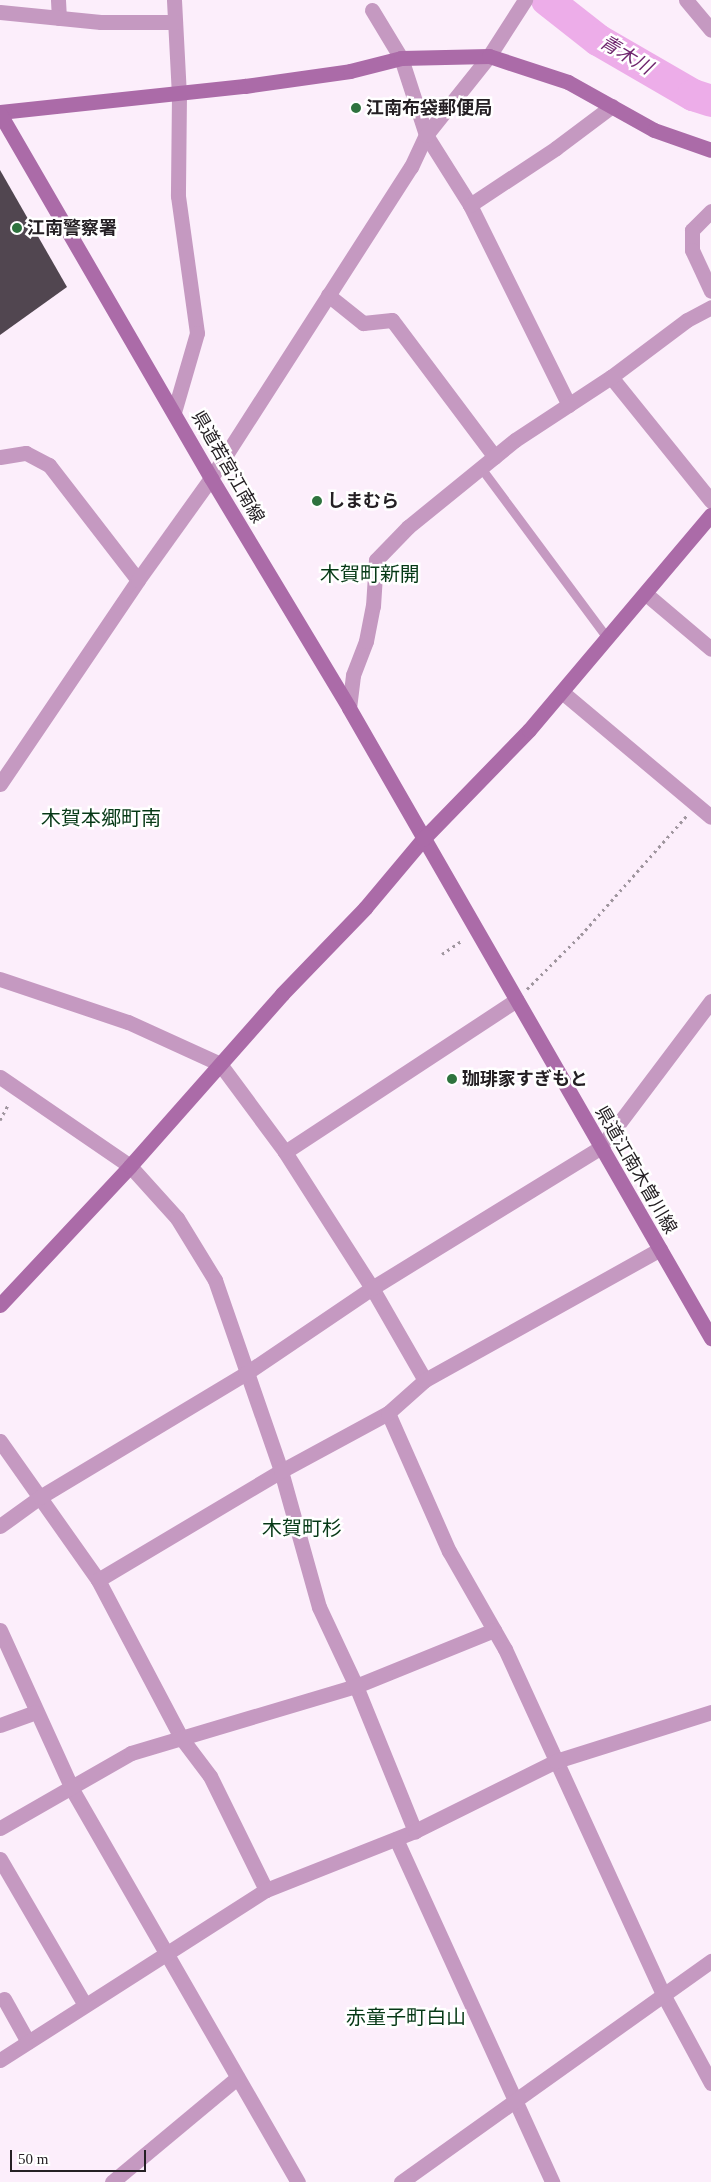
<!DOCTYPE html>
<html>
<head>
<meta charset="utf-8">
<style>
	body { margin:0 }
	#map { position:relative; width:711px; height:2182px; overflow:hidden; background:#fceefb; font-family:"Times New Roman","Noto Sans JP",serif }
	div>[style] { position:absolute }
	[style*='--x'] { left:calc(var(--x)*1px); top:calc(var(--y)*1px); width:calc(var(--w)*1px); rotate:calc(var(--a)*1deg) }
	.river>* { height:32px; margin:-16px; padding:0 16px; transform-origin:16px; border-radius:16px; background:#edade9 }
	.building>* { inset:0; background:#514650 }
	.path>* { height:3px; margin-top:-1.5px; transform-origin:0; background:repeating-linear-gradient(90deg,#9f959e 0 2.5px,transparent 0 6.5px) }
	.lane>* { height:9px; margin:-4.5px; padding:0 4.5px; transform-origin:4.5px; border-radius:4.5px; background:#c599c1 }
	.street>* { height:15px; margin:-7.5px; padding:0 7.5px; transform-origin:7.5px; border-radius:7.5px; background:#c599c1 }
	.secondary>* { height:15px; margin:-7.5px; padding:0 7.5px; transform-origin:7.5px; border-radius:7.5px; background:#ab6ba8 }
	.dots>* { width:14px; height:14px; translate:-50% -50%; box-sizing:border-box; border:2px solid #fff; border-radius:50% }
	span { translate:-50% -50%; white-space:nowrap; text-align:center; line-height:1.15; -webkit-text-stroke:5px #fff; paint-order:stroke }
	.poi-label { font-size:18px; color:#252024; font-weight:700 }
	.left { translate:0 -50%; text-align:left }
	.street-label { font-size:18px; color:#252024 }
	.water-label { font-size:19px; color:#6f256e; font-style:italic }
	.quarter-label { font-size:20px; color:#063916 }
	.scale { position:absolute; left:10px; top:2150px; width:136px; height:22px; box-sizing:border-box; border:2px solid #252024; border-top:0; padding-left:6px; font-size:15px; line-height:18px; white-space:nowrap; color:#252024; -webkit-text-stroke:4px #fff; paint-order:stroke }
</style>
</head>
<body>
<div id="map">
	<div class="river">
		<i style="--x:547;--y:0;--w:65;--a:38.1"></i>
		<i style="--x:598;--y:40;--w:110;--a:30.1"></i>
		<i style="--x:693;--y:95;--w:19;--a:18"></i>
	</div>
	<div class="building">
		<i style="clip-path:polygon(0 170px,67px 287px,0 335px)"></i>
	</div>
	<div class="path">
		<i style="--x:442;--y:954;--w:25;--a:-34"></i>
		<i style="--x:527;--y:989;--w:76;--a:-45"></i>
		<i style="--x:581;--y:935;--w:160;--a:-48.5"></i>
		<i style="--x:0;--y:1120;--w:19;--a:-62"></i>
	</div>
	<div class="lane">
		<i style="--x:481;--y:468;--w:213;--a:53.4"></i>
	</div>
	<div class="street">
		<i style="--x:58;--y:0;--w:18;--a:87"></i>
		<i style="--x:174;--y:0;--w:94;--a:87"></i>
		<i style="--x:179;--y:94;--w:102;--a:90.6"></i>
		<i style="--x:178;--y:196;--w:138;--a:82.1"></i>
		<i style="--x:197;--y:333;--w:82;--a:106.2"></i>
		<i style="--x:686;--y:0;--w:39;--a:50"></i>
		<i style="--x:372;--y:10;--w:56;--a:58.9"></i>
		<i style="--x:401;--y:58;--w:81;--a:72"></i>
		<i style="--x:426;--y:135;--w:83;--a:57.8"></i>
		<i style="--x:470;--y:205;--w:223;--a:63.7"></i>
		<i style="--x:0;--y:12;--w:101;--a:5.7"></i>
		<i style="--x:101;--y:22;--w:74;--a:0"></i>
		<i style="--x:470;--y:205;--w:103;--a:-33.5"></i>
		<i style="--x:556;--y:148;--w:70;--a:-36.9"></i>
		<i style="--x:711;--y:211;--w:27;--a:135"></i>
		<i style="--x:692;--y:230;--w:20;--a:90"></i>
		<i style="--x:692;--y:250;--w:45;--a:65.1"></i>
		<i style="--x:328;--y:295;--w:45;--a:38.7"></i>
		<i style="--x:363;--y:323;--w:29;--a:-6"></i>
		<i style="--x:392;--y:320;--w:171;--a:53.1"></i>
		<i style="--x:611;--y:377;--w:159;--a:51.1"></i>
		<i style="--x:0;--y:457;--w:26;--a:-9"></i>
		<i style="--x:26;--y:453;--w:26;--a:28"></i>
		<i style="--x:49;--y:465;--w:145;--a:52.3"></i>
		<i style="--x:646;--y:594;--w:85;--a:40.2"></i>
		<i style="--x:562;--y:692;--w:194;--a:40"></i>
		<i style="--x:349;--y:708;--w:33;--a:-83"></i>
		<i style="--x:353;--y:675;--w:36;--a:-69"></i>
		<i style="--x:366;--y:641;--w:36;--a:-79"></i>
		<i style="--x:373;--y:606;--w:46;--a:-86.3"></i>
		<i style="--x:376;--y:560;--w:46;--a:-45.9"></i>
		<i style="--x:408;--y:527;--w:138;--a:-39.1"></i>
		<i style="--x:515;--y:440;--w:115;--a:-33.3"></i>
		<i style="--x:611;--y:377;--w:95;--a:-36.9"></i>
		<i style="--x:687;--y:320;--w:27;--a:-28"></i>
		<i style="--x:0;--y:784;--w:246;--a:-55.9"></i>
		<i style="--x:138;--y:580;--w:125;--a:-54.4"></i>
		<i style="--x:211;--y:478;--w:370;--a:-57.3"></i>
		<i style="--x:411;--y:167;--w:35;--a:-65"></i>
		<i style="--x:426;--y:135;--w:101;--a:-51.4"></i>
		<i style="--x:489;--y:56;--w:67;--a:-57.3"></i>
		<i style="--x:0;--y:979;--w:135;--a:18.6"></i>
		<i style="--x:128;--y:1022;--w:101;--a:24.5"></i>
		<i style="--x:220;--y:1064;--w:109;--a:53.5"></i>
		<i style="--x:285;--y:1152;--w:161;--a:57.4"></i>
		<i style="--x:372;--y:1288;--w:106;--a:60.1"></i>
		<i style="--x:0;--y:1077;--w:158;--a:34.4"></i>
		<i style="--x:130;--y:1166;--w:70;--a:47.9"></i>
		<i style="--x:177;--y:1218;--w:73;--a:58.5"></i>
		<i style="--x:215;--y:1280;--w:202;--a:70.9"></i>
		<i style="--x:281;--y:1471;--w:141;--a:74.4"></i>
		<i style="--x:319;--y:1607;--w:87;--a:64.9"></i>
		<i style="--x:356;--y:1686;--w:157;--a:67.9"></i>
		<i style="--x:285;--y:1152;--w:277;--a:-33.3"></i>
		<i style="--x:388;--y:1413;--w:151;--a:66.2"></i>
		<i style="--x:449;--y:1551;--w:113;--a:60.3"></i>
		<i style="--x:505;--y:1649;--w:382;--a:65.4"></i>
		<i style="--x:664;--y:1996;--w:99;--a:61.6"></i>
		<i style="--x:0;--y:1441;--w:170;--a:54.8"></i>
		<i style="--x:98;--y:1580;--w:180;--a:62.2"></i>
		<i style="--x:182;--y:1739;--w:46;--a:52.9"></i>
		<i style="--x:210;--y:1776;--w:127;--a:63.8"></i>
		<i style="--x:0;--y:1526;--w:49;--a:-35.9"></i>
		<i style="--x:40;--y:1497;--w:239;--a:-31"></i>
		<i style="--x:245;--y:1374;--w:153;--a:-34.1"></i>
		<i style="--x:372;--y:1288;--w:269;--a:-31.6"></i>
		<i style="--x:601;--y:1147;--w:183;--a:-53"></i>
		<i style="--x:98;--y:1580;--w:213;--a:-30.8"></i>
		<i style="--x:281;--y:1471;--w:122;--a:-28.5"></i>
		<i style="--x:388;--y:1413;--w:50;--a:-41.7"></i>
		<i style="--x:425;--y:1380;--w:269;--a:-29.1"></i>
		<i style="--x:0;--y:1630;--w:177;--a:65.6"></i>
		<i style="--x:73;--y:1791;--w:451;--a:60.1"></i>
		<i style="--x:0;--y:1725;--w:37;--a:-20"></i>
		<i style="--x:0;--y:1828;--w:151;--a:-29.8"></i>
		<i style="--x:131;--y:1753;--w:235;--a:-16.6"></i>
		<i style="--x:356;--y:1686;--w:149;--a:-22.1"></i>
		<i style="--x:396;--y:1839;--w:377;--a:65.5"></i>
		<i style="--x:0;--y:1859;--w:169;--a:59.8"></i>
		<i style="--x:4;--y:1999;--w:49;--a:60.8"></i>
		<i style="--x:0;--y:2060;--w:316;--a:-32.6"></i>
		<i style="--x:266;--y:1890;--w:160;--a:-21.6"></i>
		<i style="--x:415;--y:1831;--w:157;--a:-26.4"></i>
		<i style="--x:556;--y:1761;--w:163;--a:-17.5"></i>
		<i style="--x:112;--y:2182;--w:163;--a:-39.8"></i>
		<i style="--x:401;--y:2182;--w:381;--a:-35.5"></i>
	</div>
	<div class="secondary">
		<i style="--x:0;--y:112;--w:246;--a:-6.1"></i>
		<i style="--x:245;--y:86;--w:106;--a:-8.1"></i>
		<i style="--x:350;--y:71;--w:53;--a:-14.3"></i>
		<i style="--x:401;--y:58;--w:88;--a:-1.3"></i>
		<i style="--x:489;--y:56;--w:83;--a:18.2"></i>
		<i style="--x:568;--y:82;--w:98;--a:29.2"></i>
		<i style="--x:654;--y:130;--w:60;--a:19.3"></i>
		<i style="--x:0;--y:114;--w:421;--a:59.9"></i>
		<i style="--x:211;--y:478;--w:268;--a:59"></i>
		<i style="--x:349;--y:708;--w:727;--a:60.12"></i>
		<i style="--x:0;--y:1305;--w:190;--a:-46.9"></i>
		<i style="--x:130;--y:1166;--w:230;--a:-48.5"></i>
		<i style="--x:282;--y:994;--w:120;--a:-46"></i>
		<i style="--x:365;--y:908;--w:90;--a:-50"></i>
		<i style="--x:423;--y:839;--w:152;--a:-45.8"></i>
		<i style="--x:529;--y:730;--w:282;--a:-49.8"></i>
	</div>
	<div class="dots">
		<i style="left:356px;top:108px;background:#2e723e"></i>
		<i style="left:17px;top:228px;background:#2e723e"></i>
		<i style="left:317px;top:501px;background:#2e723e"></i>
		<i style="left:452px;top:1079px;background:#2e723e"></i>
	</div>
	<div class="poi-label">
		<span class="left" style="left:366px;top:108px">江南布袋郵便局</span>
		<span class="left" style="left:27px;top:228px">江南警察署</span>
		<span class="left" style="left:327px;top:501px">しまむら</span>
		<span class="left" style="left:462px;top:1079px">珈琲家すぎもと</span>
	</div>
	<div class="street-label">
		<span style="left:228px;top:467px;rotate:60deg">県道若宮江南線</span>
		<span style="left:636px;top:1170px;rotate:60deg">県道江南木曽川線</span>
	</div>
	<div class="water-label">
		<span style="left:626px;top:55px;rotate:31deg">青木川</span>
	</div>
	<div class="quarter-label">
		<span style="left:370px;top:574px">木賀町新開</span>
		<span style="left:101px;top:818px">木賀本郷町南</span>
		<span style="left:302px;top:1528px">木賀町杉</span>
		<span style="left:406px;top:2017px">赤童子町白山</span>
	</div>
	<div class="scale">50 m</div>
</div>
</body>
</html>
